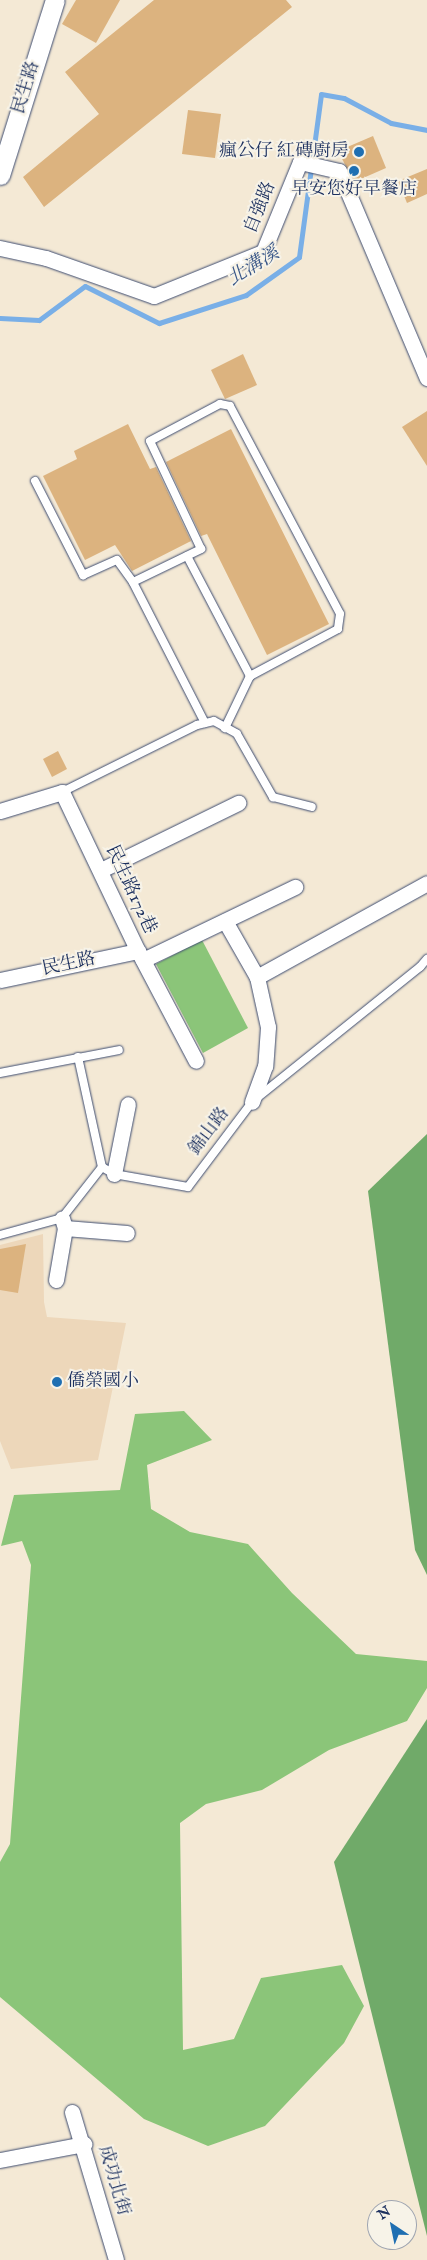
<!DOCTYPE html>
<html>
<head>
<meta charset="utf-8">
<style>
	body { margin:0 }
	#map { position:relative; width:427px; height:2260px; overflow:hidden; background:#f4e9d5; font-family:"IM FELL English","Noto Serif TC",serif }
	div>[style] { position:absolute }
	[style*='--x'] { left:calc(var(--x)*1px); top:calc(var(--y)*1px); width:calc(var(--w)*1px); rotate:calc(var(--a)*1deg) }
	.built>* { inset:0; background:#edd7ba }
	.green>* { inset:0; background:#8bc579 }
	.forest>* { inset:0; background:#70aa69 }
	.stream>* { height:5px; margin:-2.5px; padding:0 2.5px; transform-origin:2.5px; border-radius:2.5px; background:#79afe7 }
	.building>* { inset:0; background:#dcb37f }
	.roads { filter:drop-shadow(0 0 1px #3c4b70) drop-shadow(0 0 1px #3c4b70) }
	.service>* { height:8px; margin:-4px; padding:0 4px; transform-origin:4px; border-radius:4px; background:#fff }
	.minor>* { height:15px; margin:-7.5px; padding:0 7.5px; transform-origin:7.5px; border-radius:7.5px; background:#fff }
	.tertiary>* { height:19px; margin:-9.5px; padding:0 9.5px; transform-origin:9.5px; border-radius:9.5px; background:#fff }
	.dots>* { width:14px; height:14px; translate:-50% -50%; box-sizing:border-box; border:2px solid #f7f3e8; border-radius:50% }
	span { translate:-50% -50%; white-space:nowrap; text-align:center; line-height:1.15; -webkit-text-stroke:4px #f7f3e8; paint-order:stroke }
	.street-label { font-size:18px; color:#1b2f5e }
	.poi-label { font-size:18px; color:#1b2f5e }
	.right { translate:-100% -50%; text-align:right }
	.left { translate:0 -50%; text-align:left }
	.water-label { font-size:19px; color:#375587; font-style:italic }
	.north { position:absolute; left:367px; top:2200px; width:50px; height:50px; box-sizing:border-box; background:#f7f3e8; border:1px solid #9fa5b1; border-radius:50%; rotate:326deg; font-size:14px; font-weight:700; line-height:20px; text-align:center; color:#1b2f5e }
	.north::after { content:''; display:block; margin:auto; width:18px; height:22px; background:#1f6fb2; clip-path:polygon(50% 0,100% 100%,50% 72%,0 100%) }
</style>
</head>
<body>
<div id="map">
	<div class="built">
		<i style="clip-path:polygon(43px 1234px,44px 1302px,47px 1317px,126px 1323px,98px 1460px,11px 1469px,0 1441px,0 1245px)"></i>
	</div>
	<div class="green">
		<i style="clip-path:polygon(202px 940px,248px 1028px,203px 1053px,156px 964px)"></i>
		<i style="clip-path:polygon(184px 1411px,212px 1440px,147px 1465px,151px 1509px,190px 1532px,248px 1544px,292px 1593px,356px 1654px,427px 1661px,427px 1688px,407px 1721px,329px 1750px,262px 1790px,206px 1804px,180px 1823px,183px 2050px,234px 2039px,261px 1978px,342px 1965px,364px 2006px,344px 2043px,265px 2126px,208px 2146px,144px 2119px,0 1997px,0 1862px,10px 1844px,31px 1565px,22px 1541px,1px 1546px,14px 1495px,120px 1490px,135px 1414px)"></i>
	</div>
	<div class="forest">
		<i style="clip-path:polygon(427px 1134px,427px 1575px,415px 1550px,368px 1191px)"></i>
		<i style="clip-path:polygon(427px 1719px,427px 2236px,334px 1862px)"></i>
	</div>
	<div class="stream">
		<i style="--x:0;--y:318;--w:39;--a:3"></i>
		<i style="--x:39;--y:320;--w:57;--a:-36.5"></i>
		<i style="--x:85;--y:286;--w:83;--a:26.6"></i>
		<i style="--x:159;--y:323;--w:91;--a:-17.8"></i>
		<i style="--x:246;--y:295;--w:65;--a:-35.6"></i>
		<i style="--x:299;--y:257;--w:164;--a:-82.3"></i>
		<i style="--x:321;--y:94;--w:23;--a:10"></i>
		<i style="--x:344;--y:98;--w:53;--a:28"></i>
		<i style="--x:391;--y:123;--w:37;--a:11"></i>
	</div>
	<div class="building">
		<i style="clip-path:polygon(76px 0,120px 0,96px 43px,62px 24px)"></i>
		<i style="clip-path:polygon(154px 0,286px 0,292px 7px,44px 207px,23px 177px,99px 114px,65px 72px)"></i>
		<i style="clip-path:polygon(188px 110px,221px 114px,215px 158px,182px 154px)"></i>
		<i style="clip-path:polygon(373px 136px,386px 168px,354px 182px,338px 151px)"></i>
		<i style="clip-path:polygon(427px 169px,427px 194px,407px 203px,398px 181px)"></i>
		<i style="clip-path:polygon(243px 354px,257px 385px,225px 399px,211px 370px)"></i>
		<i style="clip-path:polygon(427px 411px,427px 466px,402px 427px)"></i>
		<i style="clip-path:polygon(128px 424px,150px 469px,156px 467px,191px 541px,132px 571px,115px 545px,85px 560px,43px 476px,77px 459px,74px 451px)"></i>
		<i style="clip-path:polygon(231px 429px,329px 624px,267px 655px,207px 534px,201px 536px,166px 462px)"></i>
		<i style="clip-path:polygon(58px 751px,67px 769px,52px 777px,43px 759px)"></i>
		<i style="clip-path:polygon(26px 1244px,18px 1293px,0 1290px,0 1249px)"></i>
	</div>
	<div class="roads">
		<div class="service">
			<i style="--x:35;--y:481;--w:106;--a:62.9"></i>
			<i style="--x:83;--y:575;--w:37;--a:-24"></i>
			<i style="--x:117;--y:560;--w:27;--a:54"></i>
			<i style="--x:187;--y:556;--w:136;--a:62.3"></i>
			<i style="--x:205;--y:723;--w:158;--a:-117.1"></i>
			<i style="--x:133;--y:582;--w:76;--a:-25.9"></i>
			<i style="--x:201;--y:549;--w:119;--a:-115.3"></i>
			<i style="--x:150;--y:441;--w:79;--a:-27.9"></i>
			<i style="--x:220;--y:404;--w:10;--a:11"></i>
			<i style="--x:230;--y:406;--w:235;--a:62.1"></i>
			<i style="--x:340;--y:614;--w:15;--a:98"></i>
			<i style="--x:338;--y:629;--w:100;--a:151.9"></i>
			<i style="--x:250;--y:676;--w:58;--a:115.7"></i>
			<i style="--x:62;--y:792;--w:151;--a:-26.4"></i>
			<i style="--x:197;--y:725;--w:17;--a:-13"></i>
			<i style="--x:214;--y:721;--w:26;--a:29"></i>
			<i style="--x:237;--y:734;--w:73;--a:60.3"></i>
			<i style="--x:273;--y:797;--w:40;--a:14.4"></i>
			<i style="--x:78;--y:1057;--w:113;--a:77.7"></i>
			<i style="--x:0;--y:1073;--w:121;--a:-10.9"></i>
			<i style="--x:0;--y:1235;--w:64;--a:-15.3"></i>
			<i style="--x:62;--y:1218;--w:65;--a:-51.9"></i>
			<i style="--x:102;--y:1167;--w:14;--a:30"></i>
			<i style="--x:114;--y:1174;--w:75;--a:10"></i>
			<i style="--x:188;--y:1187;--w:106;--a:-53"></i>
			<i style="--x:252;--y:1102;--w:216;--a:-38.8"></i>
			<i style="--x:420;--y:967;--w:11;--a:-49"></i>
		</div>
		<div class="minor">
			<i style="--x:0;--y:248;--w:47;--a:12.3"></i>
			<i style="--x:46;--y:258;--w:114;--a:19.4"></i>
			<i style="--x:154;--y:296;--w:118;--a:-22"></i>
			<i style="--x:263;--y:252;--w:97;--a:-67.7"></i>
			<i style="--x:300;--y:162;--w:40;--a:13"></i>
			<i style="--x:339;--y:171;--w:225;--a:67"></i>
			<i style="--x:0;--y:811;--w:65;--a:-17"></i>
			<i style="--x:62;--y:792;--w:176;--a:64.5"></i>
			<i style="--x:138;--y:951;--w:124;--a:62.2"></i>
			<i style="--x:101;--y:870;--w:153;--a:-26.1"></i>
			<i style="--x:225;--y:921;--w:64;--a:60.3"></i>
			<i style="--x:257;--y:977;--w:51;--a:77.6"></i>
			<i style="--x:268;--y:1027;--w:39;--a:94"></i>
			<i style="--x:265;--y:1066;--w:38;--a:110"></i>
			<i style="--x:143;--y:960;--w:169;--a:-25.7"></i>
			<i style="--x:257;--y:977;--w:194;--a:-28.9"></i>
			<i style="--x:0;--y:980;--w:141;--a:-11.9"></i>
			<i style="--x:114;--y:1174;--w:71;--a:-78.7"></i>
			<i style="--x:65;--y:1228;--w:62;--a:4.6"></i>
			<i style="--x:56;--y:1280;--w:53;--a:-80.2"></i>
			<i style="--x:65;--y:1228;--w:10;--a:-107"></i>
			<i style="--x:72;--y:2112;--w:154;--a:73.4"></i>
			<i style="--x:0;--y:2160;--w:86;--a:-10.8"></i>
		</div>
		<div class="tertiary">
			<i style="--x:0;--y:175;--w:183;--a:-72.6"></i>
		</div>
	</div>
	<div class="dots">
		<i style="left:359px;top:152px;background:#1f6fb2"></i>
		<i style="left:354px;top:171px;background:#1f6fb2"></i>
		<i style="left:57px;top:1382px;background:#1f6fb2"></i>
	</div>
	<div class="street-label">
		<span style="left:27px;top:88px;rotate:-73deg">民生路</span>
		<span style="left:261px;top:208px;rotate:-68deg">自強路</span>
		<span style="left:130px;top:890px;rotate:65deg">民生路172巷</span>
		<span style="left:69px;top:965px;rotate:-12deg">民生路</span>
		<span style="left:210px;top:1132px;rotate:-53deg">錦山路</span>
		<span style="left:113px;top:2181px;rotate:74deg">成功北街</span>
	</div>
	<div class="poi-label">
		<span class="right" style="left:349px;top:152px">瘋公仔 紅磚廚房</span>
		<span style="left:354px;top:190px">早安您好早餐店</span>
		<span class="left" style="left:67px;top:1382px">僑榮國小</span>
	</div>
	<div class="water-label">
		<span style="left:254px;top:267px;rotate:-32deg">北溝溪</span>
	</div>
	<div class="north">N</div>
</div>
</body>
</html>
